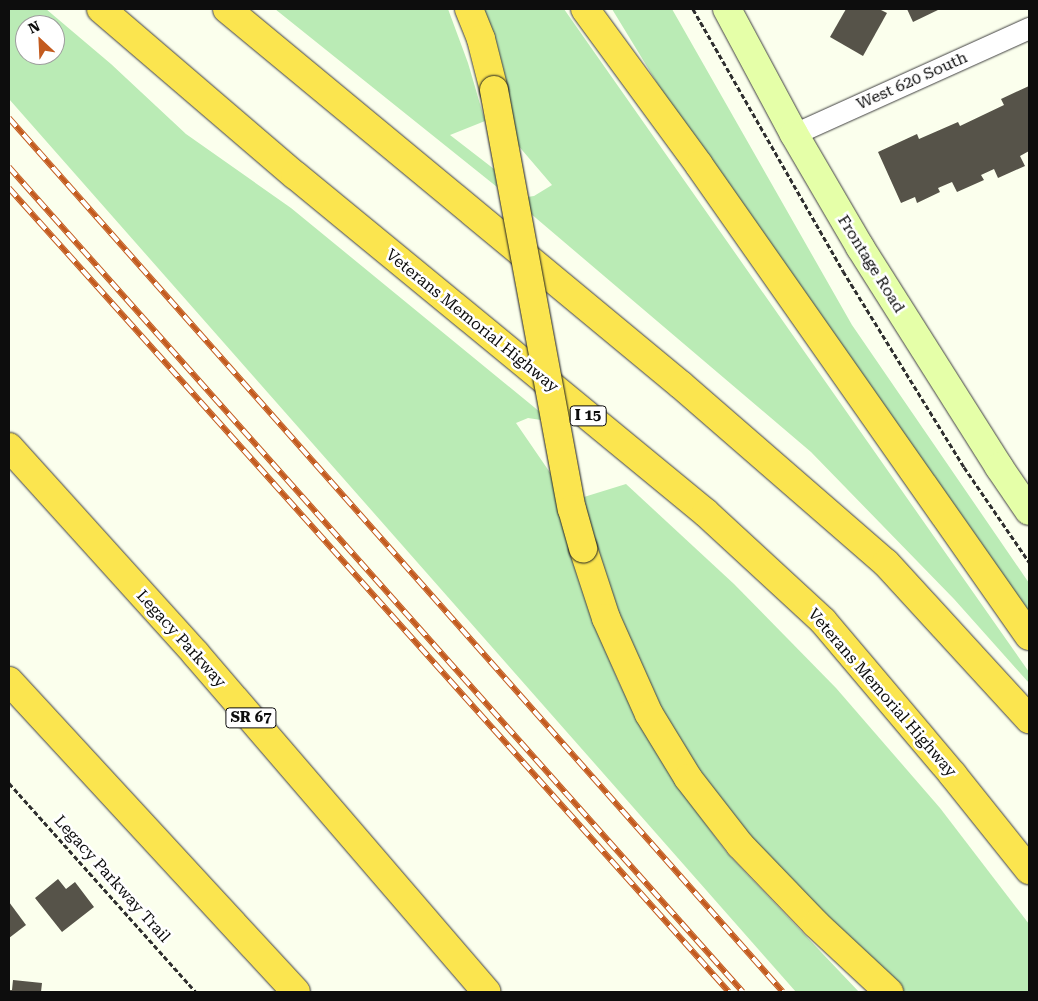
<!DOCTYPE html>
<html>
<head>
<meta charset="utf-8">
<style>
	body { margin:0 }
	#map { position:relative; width:1038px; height:1001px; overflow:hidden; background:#fbffed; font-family:"Roboto Serif",serif }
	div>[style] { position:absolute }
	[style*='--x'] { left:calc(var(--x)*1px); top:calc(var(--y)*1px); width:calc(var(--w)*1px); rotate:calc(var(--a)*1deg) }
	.green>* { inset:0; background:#baebb5 }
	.building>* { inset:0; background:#565349 }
	.path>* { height:3px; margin-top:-1.5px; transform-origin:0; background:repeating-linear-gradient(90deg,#2f2f2f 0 5px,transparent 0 7.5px) }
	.roads { filter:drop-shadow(0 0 1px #404040) drop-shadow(0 0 1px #404040) }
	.street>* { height:21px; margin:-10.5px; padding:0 10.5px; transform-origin:10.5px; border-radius:10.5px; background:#fff }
	.secondary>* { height:28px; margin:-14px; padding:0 14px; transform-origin:14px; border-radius:14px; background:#e5ffa8 }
	.highway>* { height:28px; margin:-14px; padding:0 14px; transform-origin:14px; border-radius:14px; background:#fbe54f }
	.rail>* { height:5.5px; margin-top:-2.75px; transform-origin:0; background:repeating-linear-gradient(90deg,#fff 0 11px,#c35b1f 0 22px); box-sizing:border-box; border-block:1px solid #c35b1f }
	.bridges { filter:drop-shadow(0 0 1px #1e1e1e) drop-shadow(0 0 1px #1e1e1e) }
	.highway-bridge>* { height:28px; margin:-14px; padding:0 14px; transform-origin:14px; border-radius:14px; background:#fbe54f }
	span { translate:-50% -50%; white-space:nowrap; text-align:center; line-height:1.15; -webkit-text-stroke:5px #fff; paint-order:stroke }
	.shield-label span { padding:1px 4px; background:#fff; border:1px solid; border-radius:4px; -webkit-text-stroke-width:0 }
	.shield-label { font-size:15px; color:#0d0d0d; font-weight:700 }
	.street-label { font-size:16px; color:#0d0d0d }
	.frame { position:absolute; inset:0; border:10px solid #0d0d0d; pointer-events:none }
	.north { position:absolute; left:15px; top:15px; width:50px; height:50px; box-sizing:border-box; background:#fff; border:1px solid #9e9e9e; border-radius:50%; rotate:335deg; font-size:14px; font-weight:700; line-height:20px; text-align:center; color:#0d0d0d }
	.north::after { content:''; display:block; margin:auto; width:18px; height:22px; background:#c35b1f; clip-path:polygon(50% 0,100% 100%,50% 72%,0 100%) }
</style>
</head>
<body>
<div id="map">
	<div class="green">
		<i style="clip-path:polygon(evenodd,9px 9px,46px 9px,111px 64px,186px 134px,291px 208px,540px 412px,541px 420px,528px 418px,516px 423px,551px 474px,562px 523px,598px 633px,619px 683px,645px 733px,671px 777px,727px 853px,859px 992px,796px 992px,9px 99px,9px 9px,25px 25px,55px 25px,55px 55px,25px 55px,25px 25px)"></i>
		<i style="clip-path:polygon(275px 9px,448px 9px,468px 63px,485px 121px,450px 135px,494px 169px,497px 187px)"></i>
		<i style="clip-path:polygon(484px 9px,564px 9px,1029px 672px,1029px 683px,954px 599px,811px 452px,530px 213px,527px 197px,534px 196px,552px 185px,516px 143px,499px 59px)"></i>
		<i style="clip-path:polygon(612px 9px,672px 9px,852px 325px,1029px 583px,1029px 612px,963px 517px,956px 520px,665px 96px)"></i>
		<i style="clip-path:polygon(626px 484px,734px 584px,836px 688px,940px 808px,1029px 924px,1029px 992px,898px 992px,775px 870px,701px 777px,663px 715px,628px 639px,595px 547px,584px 497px)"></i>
	</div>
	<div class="building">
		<i style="clip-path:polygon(846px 9px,879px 9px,887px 13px,863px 56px,830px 37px)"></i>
		<i style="clip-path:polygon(907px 9px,940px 9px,913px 22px)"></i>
		<i style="clip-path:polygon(1029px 86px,1029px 151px,1020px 156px,1025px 166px,998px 178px,994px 169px,981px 175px,984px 180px,957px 192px,952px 182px,938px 188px,940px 192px,917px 203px,915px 197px,901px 203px,878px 152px,917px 134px,919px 139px,958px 122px,960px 126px,1004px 105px,1001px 99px)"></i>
		<i style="clip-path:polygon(58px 879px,66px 889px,75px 882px,94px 907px,62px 932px,35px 898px)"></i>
		<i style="clip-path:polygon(9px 902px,26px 925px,9px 938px)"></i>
		<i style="clip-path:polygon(13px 980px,42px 983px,41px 992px,9px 992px,9px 990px,12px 990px)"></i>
	</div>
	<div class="path">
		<i style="--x:693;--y:9;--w:302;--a:60.2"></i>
		<i style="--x:843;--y:271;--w:230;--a:58.3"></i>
		<i style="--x:964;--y:467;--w:115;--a:55.6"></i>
		<i style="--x:9;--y:783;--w:280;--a:48.2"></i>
	</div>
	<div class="roads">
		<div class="street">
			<i style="--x:794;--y:134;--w:258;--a:-24.3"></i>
		</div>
		<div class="secondary">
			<i style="--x:727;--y:9;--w:142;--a:61.8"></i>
			<i style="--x:794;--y:134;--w:131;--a:59.7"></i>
			<i style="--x:860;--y:247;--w:260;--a:57.7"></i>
			<i style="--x:999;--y:467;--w:53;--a:55.7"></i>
		</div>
		<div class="highway">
			<i style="--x:101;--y:9;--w:255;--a:40.6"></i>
			<i style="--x:295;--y:175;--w:532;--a:39.43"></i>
			<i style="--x:706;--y:513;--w:159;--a:42.7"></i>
			<i style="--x:823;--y:621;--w:202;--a:49.8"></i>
			<i style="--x:953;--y:775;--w:122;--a:51.3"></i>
			<i style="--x:227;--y:9;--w:589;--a:39.63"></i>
			<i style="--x:681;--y:385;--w:271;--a:41"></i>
			<i style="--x:886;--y:563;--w:212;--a:47.5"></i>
			<i style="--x:469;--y:9;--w:32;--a:68"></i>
			<i style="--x:481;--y:39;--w:53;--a:75.7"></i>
			<i style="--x:585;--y:9;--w:193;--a:53.8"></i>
			<i style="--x:699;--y:165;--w:575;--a:54.98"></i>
			<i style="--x:9;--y:447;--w:278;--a:47.9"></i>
			<i style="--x:195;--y:653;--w:447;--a:49.3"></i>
			<i style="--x:583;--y:548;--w:74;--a:71.8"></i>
			<i style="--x:606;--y:618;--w:105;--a:65.9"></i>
			<i style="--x:649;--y:714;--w:75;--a:58.6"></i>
			<i style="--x:688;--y:778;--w:85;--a:52.2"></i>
			<i style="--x:740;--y:845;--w:110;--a:46.1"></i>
			<i style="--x:816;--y:924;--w:100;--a:43"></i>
			<i style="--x:9;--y:681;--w:423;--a:47.3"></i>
		</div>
	</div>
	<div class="rail">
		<i style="--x:9;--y:118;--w:1167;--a:48.47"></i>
		<i style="--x:9;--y:167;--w:1104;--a:48.34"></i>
		<i style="--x:9;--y:188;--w:1079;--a:48.15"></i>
	</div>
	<div class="bridges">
		<div class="highway-bridge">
			<i style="--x:494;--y:90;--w:426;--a:79.5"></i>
			<i style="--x:572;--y:509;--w:41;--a:74.2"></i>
		</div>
	</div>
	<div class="shield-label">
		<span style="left:588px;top:416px">I 15</span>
		<span style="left:251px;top:718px">SR 67</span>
	</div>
	<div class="street-label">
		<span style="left:912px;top:81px;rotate:-24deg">West 620 South</span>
		<span style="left:871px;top:264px;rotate:58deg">Frontage Road</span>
		<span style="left:472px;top:321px;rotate:39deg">Veterans Memorial Highway</span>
		<span style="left:181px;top:639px;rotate:48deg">Legacy Parkway</span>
		<span style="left:882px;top:693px;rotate:49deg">Veterans Memorial Highway</span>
		<span style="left:112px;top:879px;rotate:48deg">Legacy Parkway Trail</span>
	</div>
	<div class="frame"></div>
	<div class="north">N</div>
</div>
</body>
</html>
